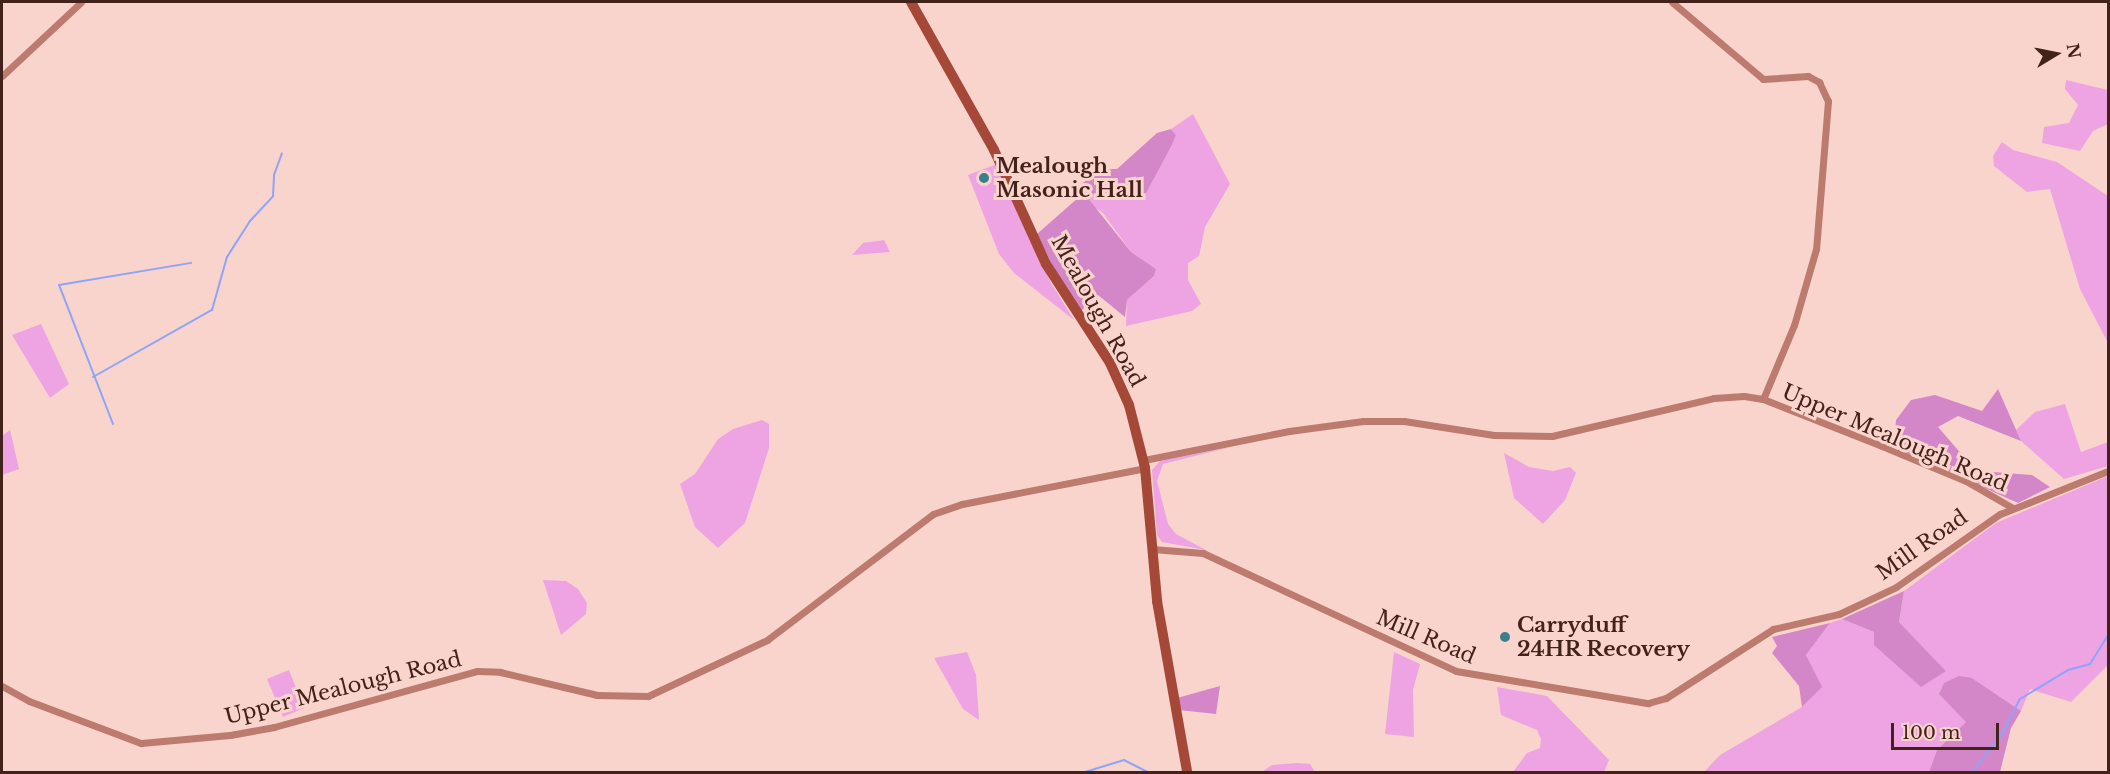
<!DOCTYPE html>
<html>
<head>
<meta charset="utf-8">
<style>
	body { margin:0 }
	#map { position:relative; width:2110px; height:774px; overflow:hidden; background:#f9d4cc; font-family:"Libre Baskerville",serif }
	div>[style] { position:absolute }
	[style*='--x'] { left:calc(var(--x)*1px); top:calc(var(--y)*1px); width:calc(var(--w)*1px); rotate:calc(var(--a)*1deg) }
	.green>* { inset:0; background:#eea3e3 }
	.forest>* { inset:0; background:#d387c8 }
	.stream>* { height:2px; margin:-1px; padding:0 1px; transform-origin:1px; border-radius:1px; background:#8ea4f9 }
	.street>* { height:7px; margin:-3.5px; padding:0 3.5px; transform-origin:3.5px; border-radius:3.5px; background:#bc7b6e }
	.secondary>* { height:10px; margin:-5px; padding:0 5px; transform-origin:5px; border-radius:5px; background:#a54837 }
	.dots>* { width:16px; height:16px; translate:-50% -50%; box-sizing:border-box; border:3px solid #f9d4cc; border-radius:50% }
	span { translate:-50% -50%; white-space:nowrap; text-align:center; line-height:1.15; -webkit-text-stroke:6px #f9d4cc; paint-order:stroke }
	.poi-label { font-size:21px; color:#43221b; font-weight:700 }
	.left { translate:0 -50%; text-align:left }
	.street-label { font-size:21px; color:#43221b }
	.frame { position:absolute; inset:0; border:3px solid #43221b; pointer-events:none }
	.north { position:absolute; left:2026px; top:24px; width:60px; height:60px; -webkit-text-stroke:4px #f9d4cc; paint-order:stroke; rotate:80deg; font-size:16px; font-weight:700; line-height:24px; text-align:center; color:#43221b }
	.north::after { content:''; display:block; margin:auto; width:21px; height:27px; background:#43221b; clip-path:polygon(50% 0,100% 100%,50% 72%,0 100%) }
	.scale { position:absolute; left:1891px; top:723px; width:108px; height:27px; box-sizing:border-box; border:3px solid #43221b; border-top:0; padding-left:8px; font-size:18px; line-height:21px; white-space:nowrap; color:#43221b; -webkit-text-stroke:4px #f9d4cc; paint-order:stroke }
</style>
</head>
<body>
<div id="map">
	<div class="green">
		<i style="clip-path:polygon(2066px 80px,2108px 90px,2108px 124px,2093px 131px,2080px 151px,2042px 143px,2044px 127px,2069px 123px,2078px 105px,2065px 89px)"></i>
		<i style="clip-path:polygon(1193px 114px,1230px 184px,1205px 227px,1199px 256px,1188px 263px,1188px 280px,1201px 304px,1192px 311px,1126px 326px,1127px 300px,1154px 276px,1156px 269px,1131px 252px,1103px 213px,1088px 203px,1087px 196px,1120px 189px,1132px 200px,1143px 199px,1172px 145px,1176px 135px,1171px 129px)"></i>
		<i style="clip-path:polygon(2002px 142px,2013px 150px,2057px 162px,2108px 196px,2108px 343px,2080px 289px,2050px 189px,2027px 192px,1994px 166px,1993px 156px)"></i>
		<i style="clip-path:polygon(997px 164px,1051px 283px,1074px 320px,1014px 273px,999px 254px,968px 175px)"></i>
		<i style="clip-path:polygon(884px 240px,890px 252px,852px 255px,863px 243px)"></i>
		<i style="clip-path:polygon(41px 324px,69px 384px,50px 398px,12px 335px)"></i>
		<i style="clip-path:polygon(2065px 404px,2081px 452px,2108px 442px,2108px 466px,2064px 479px,2021px 441px,2016px 430px,2035px 412px)"></i>
		<i style="clip-path:polygon(762px 420px,769px 424px,769px 448px,745px 523px,718px 548px,695px 527px,680px 484px,695px 474px,718px 439px,733px 429px)"></i>
		<i style="clip-path:polygon(10px 430px,19px 469px,2px 475px,2px 436px)"></i>
		<i style="clip-path:polygon(1231px 447px,1163px 464px,1157px 481px,1168px 524px,1176px 534px,1206px 550px,1162px 542px,1157px 535px,1152px 470px,1160px 461px)"></i>
		<i style="clip-path:polygon(1504px 453px,1529px 467px,1553px 471px,1570px 467px,1576px 473px,1565px 500px,1543px 524px,1514px 498px)"></i>
		<i style="clip-path:polygon(2108px 476px,2108px 665px,2071px 702px,2030px 689px,2021px 711px,1972px 678px,1966px 722px,1937px 750px,1929px 772px,1704px 772px,1720px 755px,1802px 707px,1821px 687px,1806px 655px,1830px 623px,1842px 619px,1874px 632px,1946px 671px,1899px 622px,1904px 591px,1996px 523px)"></i>
		<i style="clip-path:polygon(543px 580px,566px 581px,578px 589px,587px 603px,586px 614px,561px 635px)"></i>
		<i style="clip-path:polygon(967px 652px,976px 675px,979px 720px,963px 709px,934px 658px)"></i>
		<i style="clip-path:polygon(1394px 652px,1420px 664px,1413px 690px,1414px 737px,1385px 734px)"></i>
		<i style="clip-path:polygon(289px 670px,304px 708px,283px 717px,267px 679px)"></i>
		<i style="clip-path:polygon(1497px 687px,1547px 696px,1609px 760px,1604px 772px,1513px 772px,1527px 753px,1540px 748px,1541px 739px,1537px 730px,1501px 715px)"></i>
		<i style="clip-path:polygon(1297px 763px,1310px 764px,1315px 772px,1262px 772px,1272px 765px)"></i>
	</div>
	<div class="forest">
		<i style="clip-path:polygon(1171px 129px,1176px 135px,1172px 145px,1143px 199px,1132px 200px,1119px 189px,1087px 197px,1131px 252px,1156px 269px,1154px 276px,1127px 300px,1125px 317px,1098px 295px,1081px 311px,1062px 285px,1037px 234px,1079px 197px,1080px 185px,1102px 169px,1117px 169px,1157px 133px)"></i>
		<i style="clip-path:polygon(1998px 389px,2021px 441px,1958px 416px,1938px 427px,1970px 464px,1966px 476px,1975px 480px,1993px 472px,2032px 475px,2050px 487px,2018px 503px,1894px 447px,1896px 420px,1911px 400px,1935px 395px,1982px 411px)"></i>
		<i style="clip-path:polygon(1904px 591px,1899px 622px,1946px 671px,1921px 687px,1874px 645px,1874px 632px,1842px 619px)"></i>
		<i style="clip-path:polygon(1830px 623px,1806px 655px,1822px 687px,1802px 707px,1799px 686px,1772px 653px,1777px 646px,1772px 637px)"></i>
		<i style="clip-path:polygon(1959px 676px,1972px 678px,2021px 711px,2011px 728px,2000px 772px,1929px 772px,1937px 750px,1966px 722px,1939px 694px,1944px 683px)"></i>
		<i style="clip-path:polygon(1220px 686px,1216px 714px,1179px 710px,1177px 698px)"></i>
	</div>
	<div class="stream">
		<i style="--x:93;--y:377;--w:137;--a:-29.4"></i>
		<i style="--x:212;--y:310;--w:55;--a:-74.2"></i>
		<i style="--x:227;--y:257;--w:43;--a:-57.4"></i>
		<i style="--x:250;--y:221;--w:34;--a:-47"></i>
		<i style="--x:273;--y:196;--w:21;--a:-87"></i>
		<i style="--x:274;--y:175;--w:23;--a:-70"></i>
		<i style="--x:113;--y:424;--w:149;--a:-111.2"></i>
		<i style="--x:59;--y:285;--w:134;--a:-9.5"></i>
		<i style="--x:1085;--y:772;--w:41;--a:-17.1"></i>
		<i style="--x:1124;--y:760;--w:27;--a:27"></i>
		<i style="--x:1972;--y:772;--w:48;--a:-51.7"></i>
		<i style="--x:2002;--y:734;--w:39;--a:-63"></i>
		<i style="--x:2020;--y:699;--w:56;--a:-31.1"></i>
		<i style="--x:2068;--y:670;--w:23;--a:-15"></i>
		<i style="--x:2090;--y:664;--w:34;--a:-58"></i>
	</div>
	<div class="street">
		<i style="--x:1672;--y:2;--w:119;--a:40.2"></i>
		<i style="--x:1763;--y:79;--w:45;--a:-3.8"></i>
		<i style="--x:1808;--y:76;--w:13;--a:29"></i>
		<i style="--x:1819;--y:82;--w:21;--a:65"></i>
		<i style="--x:1828;--y:101;--w:148;--a:94.6"></i>
		<i style="--x:1816;--y:249;--w:79;--a:106.1"></i>
		<i style="--x:1794;--y:325;--w:80;--a:112.7"></i>
		<i style="--x:2;--y:76;--w:108;--a:-43.1"></i>
		<i style="--x:1144;--y:460;--w:148;--a:-11.3"></i>
		<i style="--x:1289;--y:431;--w:75;--a:-7.7"></i>
		<i style="--x:1363;--y:421;--w:41;--a:0"></i>
		<i style="--x:1404;--y:421;--w:91;--a:8.8"></i>
		<i style="--x:1494;--y:435;--w:58;--a:1"></i>
		<i style="--x:1552;--y:436;--w:166;--a:-13.2"></i>
		<i style="--x:1714;--y:398;--w:30;--a:-4"></i>
		<i style="--x:1744;--y:396;--w:19;--a:9"></i>
		<i style="--x:1763;--y:399;--w:128;--a:21.6"></i>
		<i style="--x:1882;--y:446;--w:91;--a:22.6"></i>
		<i style="--x:1966;--y:481;--w:54;--a:29.9"></i>
		<i style="--x:1152;--y:549;--w:51;--a:4.5"></i>
		<i style="--x:1203;--y:553;--w:279;--a:25"></i>
		<i style="--x:1456;--y:671;--w:195;--a:9.5"></i>
		<i style="--x:1648;--y:703;--w:19;--a:-16"></i>
		<i style="--x:1666;--y:698;--w:127;--a:-32.8"></i>
		<i style="--x:1773;--y:629;--w:68;--a:-12.8"></i>
		<i style="--x:1839;--y:614;--w:63;--a:-25.3"></i>
		<i style="--x:1896;--y:587;--w:127;--a:-35.1"></i>
		<i style="--x:2000;--y:514;--w:116;--a:-21.7"></i>
		<i style="--x:2;--y:686;--w:31;--a:29"></i>
		<i style="--x:29;--y:701;--w:120;--a:20.6"></i>
		<i style="--x:141;--y:743;--w:89;--a:-5.1"></i>
		<i style="--x:230;--y:735;--w:45;--a:-10.3"></i>
		<i style="--x:274;--y:727;--w:211;--a:-15.4"></i>
		<i style="--x:477;--y:671;--w:23;--a:2"></i>
		<i style="--x:500;--y:672;--w:100;--a:13.3"></i>
		<i style="--x:597;--y:695;--w:51;--a:1.1"></i>
		<i style="--x:648;--y:696;--w:132;--a:-25.2"></i>
		<i style="--x:767;--y:640;--w:208;--a:-37.2"></i>
		<i style="--x:933;--y:514;--w:31;--a:-19"></i>
		<i style="--x:962;--y:504;--w:187;--a:-11.1"></i>
	</div>
	<div class="secondary">
		<i style="--x:911;--y:2;--w:170;--a:60.7"></i>
		<i style="--x:994;--y:150;--w:125;--a:65.5"></i>
		<i style="--x:1046;--y:264;--w:118;--a:57.1"></i>
		<i style="--x:1110;--y:363;--w:46;--a:65.7"></i>
		<i style="--x:1129;--y:405;--w:65;--a:75.7"></i>
		<i style="--x:1145;--y:468;--w:134;--a:84.8"></i>
		<i style="--x:1157;--y:601;--w:174;--a:80"></i>
	</div>
	<div class="dots">
		<i style="left:984px;top:178px;background:#397f8c"></i>
		<i style="left:1505px;top:637px;background:#397f8c"></i>
	</div>
	<div class="poi-label">
		<span class="left" style="left:996px;top:178px">Mealough<br>Masonic Hall</span>
		<span class="left" style="left:1517px;top:637px">Carryduff<br>24HR Recovery</span>
	</div>
	<div class="street-label">
		<span style="left:1098px;top:311px;rotate:61deg">Mealough Road</span>
		<span style="left:1895px;top:438px;rotate:23deg">Upper Mealough Road</span>
		<span style="left:1922px;top:545px;rotate:-35deg">Mill Road</span>
		<span style="left:1426px;top:637px;rotate:23deg">Mill Road</span>
		<span style="left:343px;top:688px;rotate:-14deg">Upper Mealough Road</span>
	</div>
	<div class="frame"></div>
	<div class="north">N</div>
	<div class="scale">100 m</div>
</div>
</body>
</html>
